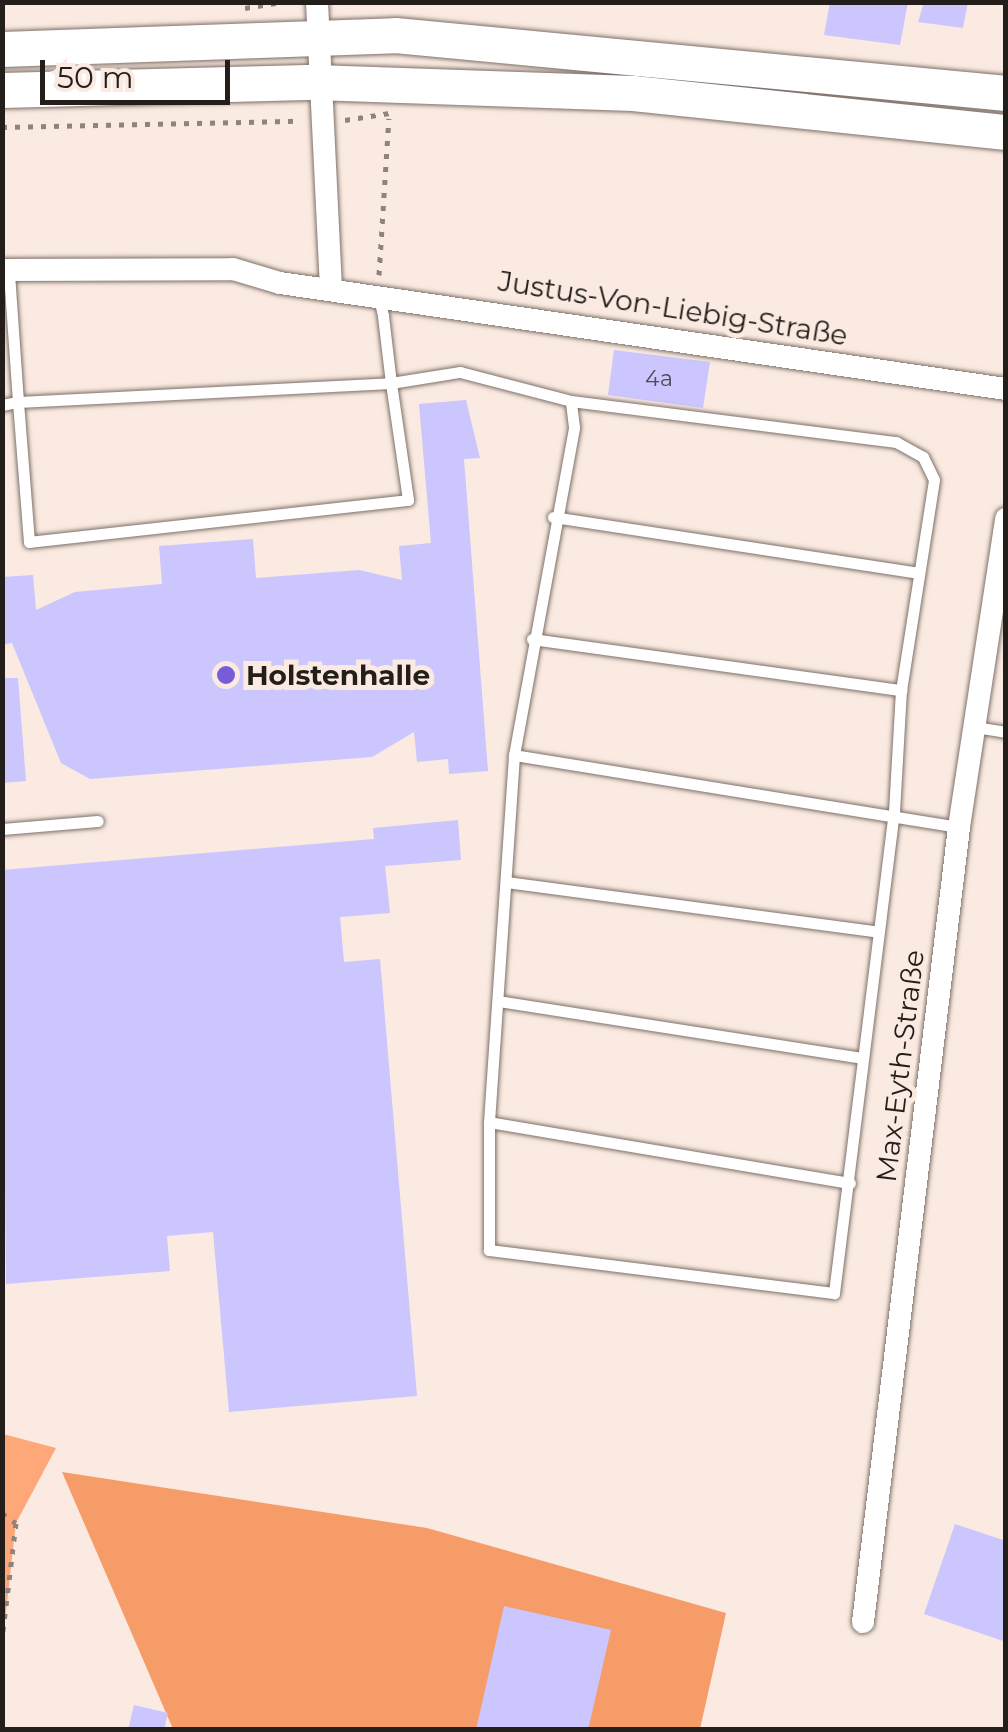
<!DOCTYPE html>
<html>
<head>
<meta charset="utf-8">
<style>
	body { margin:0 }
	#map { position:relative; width:1008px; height:1732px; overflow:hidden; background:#faeae1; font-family:Montserrat,sans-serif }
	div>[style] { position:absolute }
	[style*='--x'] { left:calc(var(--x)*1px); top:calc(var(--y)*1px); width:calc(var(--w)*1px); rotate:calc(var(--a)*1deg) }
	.green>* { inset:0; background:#fea879 }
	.forest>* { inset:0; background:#f69c69 }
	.building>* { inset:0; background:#cbc6fd }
	.path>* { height:5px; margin-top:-2.5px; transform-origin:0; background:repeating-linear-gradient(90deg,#8e837d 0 5px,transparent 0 13px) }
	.roads { filter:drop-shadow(0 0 2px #7e7069) drop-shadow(0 0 2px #7e7069) }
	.lane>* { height:11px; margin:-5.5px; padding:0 5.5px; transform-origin:5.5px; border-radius:5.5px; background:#fff }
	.street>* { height:22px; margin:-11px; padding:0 11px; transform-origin:11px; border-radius:11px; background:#fff }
	.primary>* { height:35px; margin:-17.5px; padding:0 17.5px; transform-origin:17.5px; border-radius:17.5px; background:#fff }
	.dots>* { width:28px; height:28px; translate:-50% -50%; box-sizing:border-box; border:5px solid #faeae1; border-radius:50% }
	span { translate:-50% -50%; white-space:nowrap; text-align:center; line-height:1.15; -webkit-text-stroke:10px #faeae1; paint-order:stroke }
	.number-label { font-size:22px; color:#4e4854 }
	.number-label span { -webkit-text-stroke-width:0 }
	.street-label { font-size:28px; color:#241e1b }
	.poi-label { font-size:28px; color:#241e1b; font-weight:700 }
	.left { translate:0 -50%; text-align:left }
	.frame { position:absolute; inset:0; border:5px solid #241e1b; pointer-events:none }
	.scale { position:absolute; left:40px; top:60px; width:190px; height:45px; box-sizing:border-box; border:5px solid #241e1b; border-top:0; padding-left:12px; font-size:30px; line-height:35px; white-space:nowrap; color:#241e1b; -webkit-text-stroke:8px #faeae1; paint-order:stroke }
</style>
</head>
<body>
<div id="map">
	<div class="green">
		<i style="clip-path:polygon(3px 1434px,56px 1448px,16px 1523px,3px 1639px)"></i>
	</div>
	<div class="forest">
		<i style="clip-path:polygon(62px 1472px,427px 1528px,726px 1613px,700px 1729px,173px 1729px)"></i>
	</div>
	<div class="building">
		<i style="clip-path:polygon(830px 2px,908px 2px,900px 45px,824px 35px)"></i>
		<i style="clip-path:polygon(924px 2px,968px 2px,963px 28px,918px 22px)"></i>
		<i style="clip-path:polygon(614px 350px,710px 362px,703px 408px,608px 395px)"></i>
		<i style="clip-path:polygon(466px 400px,480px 458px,464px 459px,488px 771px,449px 774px,448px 759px,417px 762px,414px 732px,372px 757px,90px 779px,61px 763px,12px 643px,2px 645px,2px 577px,33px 575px,36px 610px,75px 592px,162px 584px,159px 546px,253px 539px,256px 578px,359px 570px,402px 580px,399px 546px,431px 543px,419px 404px)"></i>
		<i style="clip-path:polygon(2px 678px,18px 678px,26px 781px,2px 783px)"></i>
		<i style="clip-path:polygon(458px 820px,461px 860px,385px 866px,390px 913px,340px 917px,344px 962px,380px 959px,417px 1396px,229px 1412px,213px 1232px,167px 1236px,170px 1271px,6px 1284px,2px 870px,374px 839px,373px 828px)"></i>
		<i style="clip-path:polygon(955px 1524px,1006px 1541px,1006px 1642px,924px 1614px)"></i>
		<i style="clip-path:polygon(504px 1606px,611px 1630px,588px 1730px,476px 1730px)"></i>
		<i style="clip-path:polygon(134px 1705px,168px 1713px,164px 1730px,128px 1730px)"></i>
	</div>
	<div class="path">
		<i style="--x:245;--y:8;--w:36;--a:-9"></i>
		<i style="--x:345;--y:120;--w:45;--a:-9"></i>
		<i style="--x:2;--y:127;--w:297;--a:-1.2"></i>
		<i style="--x:379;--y:275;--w:157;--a:-86.4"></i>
		<i style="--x:2;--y:1513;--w:17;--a:36"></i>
		<i style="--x:16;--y:1523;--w:117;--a:96.9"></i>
	</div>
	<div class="roads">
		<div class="lane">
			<i style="--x:379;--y:298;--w:18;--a:77"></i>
			<i style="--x:383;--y:316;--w:67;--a:83.2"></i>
			<i style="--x:391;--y:383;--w:118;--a:81.7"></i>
			<i style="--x:408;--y:500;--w:381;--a:173.7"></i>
			<i style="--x:29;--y:542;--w:140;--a:-94.5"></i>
			<i style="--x:18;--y:402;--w:373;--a:-2.9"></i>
			<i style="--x:391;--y:383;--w:70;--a:-9.1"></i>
			<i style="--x:460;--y:372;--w:115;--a:14.6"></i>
			<i style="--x:571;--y:401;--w:328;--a:7.2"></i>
			<i style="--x:896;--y:442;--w:31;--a:29"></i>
			<i style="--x:923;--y:457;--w:25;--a:64"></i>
			<i style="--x:934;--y:480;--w:213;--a:98.9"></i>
			<i style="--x:901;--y:690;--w:121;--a:93.3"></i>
			<i style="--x:894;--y:811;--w:486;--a:97.1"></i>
			<i style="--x:834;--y:1293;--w:348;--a:-172.9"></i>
			<i style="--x:489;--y:1250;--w:128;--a:-90"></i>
			<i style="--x:489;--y:1122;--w:368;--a:-86.1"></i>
			<i style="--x:514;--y:755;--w:333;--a:-79.6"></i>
			<i style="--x:574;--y:427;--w:26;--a:-97"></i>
			<i style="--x:2;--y:405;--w:16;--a:-11"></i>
			<i style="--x:18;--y:402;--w:130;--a:-94"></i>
			<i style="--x:553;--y:517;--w:370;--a:8.7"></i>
			<i style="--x:532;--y:639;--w:373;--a:7.9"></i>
			<i style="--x:975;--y:727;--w:31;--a:9"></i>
			<i style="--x:514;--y:755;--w:451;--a:9.2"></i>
			<i style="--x:2;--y:829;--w:96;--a:-4.8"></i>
			<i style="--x:506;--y:882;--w:376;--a:7.6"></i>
			<i style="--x:498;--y:1001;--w:369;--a:8.9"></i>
			<i style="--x:489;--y:1122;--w:366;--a:9.6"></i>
		</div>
		<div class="street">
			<i style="--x:317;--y:2;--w:286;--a:87.2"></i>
			<i style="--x:2;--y:270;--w:231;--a:-0.2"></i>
			<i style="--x:233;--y:269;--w:49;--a:16.6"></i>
			<i style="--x:280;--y:283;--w:734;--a:8.31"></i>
			<i style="--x:863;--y:1622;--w:801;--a:-83.11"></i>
			<i style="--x:959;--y:827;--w:312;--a:-81.3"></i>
		</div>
		<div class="primary">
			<i style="--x:2;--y:49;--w:393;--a:-2"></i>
			<i style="--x:395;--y:35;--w:614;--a:5.42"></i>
			<i style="--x:2;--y:90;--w:313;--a:-1.5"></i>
			<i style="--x:315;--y:82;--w:318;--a:2"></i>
			<i style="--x:633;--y:93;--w:375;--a:6"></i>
		</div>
	</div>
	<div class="dots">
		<i style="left:226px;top:675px;background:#765dd7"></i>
	</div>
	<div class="number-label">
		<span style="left:659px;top:379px">4a</span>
	</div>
	<div class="street-label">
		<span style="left:673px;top:308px;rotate:9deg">Justus-Von-Liebig-Straße</span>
		<span style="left:900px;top:1066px;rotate:-83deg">Max-Eyth-Straße</span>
	</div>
	<div class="poi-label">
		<span class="left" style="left:246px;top:675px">Holstenhalle</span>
	</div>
	<div class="frame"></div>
	<div class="scale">50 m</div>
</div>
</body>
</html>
